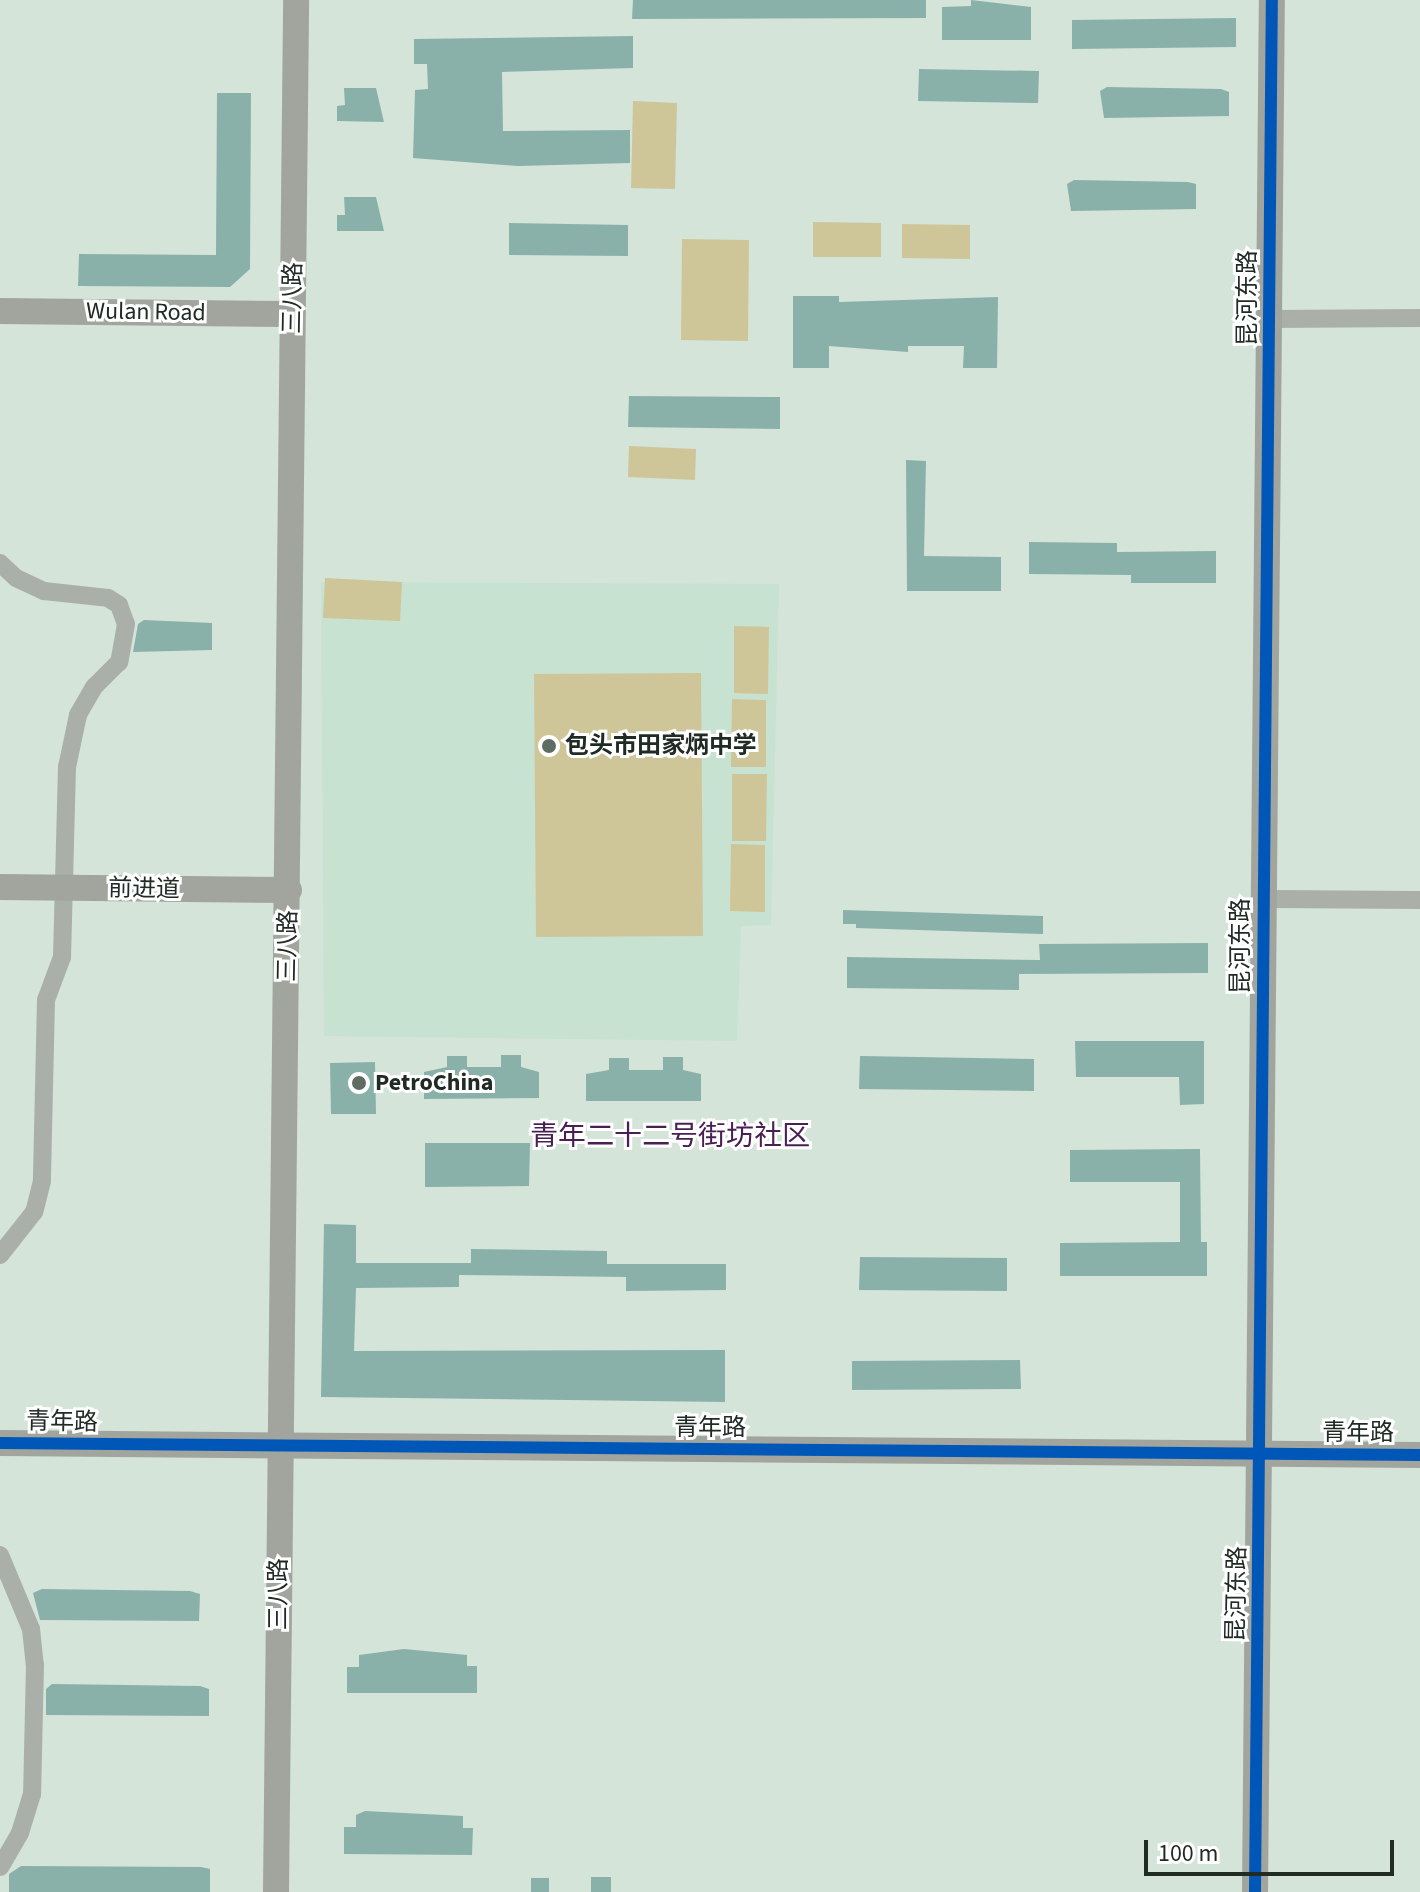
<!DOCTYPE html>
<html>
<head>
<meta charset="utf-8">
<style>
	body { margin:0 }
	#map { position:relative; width:1420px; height:1892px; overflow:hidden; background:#d4e4d9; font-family:"Source Sans 3","Noto Sans SC",sans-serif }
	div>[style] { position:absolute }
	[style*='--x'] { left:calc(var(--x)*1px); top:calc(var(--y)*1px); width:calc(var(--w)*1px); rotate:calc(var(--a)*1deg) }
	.built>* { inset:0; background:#c7e2d0 }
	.green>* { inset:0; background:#cec699 }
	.building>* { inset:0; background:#89b1aa }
	.street>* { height:18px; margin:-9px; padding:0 9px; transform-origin:9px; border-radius:9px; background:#abafa9 }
	.secondary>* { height:26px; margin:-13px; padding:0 13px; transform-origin:13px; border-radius:13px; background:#a1a59e }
	.cycleway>* { height:12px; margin:-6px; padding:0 6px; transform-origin:6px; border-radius:6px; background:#0057b8 }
	.dots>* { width:22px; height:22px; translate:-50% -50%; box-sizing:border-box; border:4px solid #fff; border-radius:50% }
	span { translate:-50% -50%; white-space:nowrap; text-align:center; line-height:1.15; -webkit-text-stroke:6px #fff; paint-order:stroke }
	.street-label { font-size:24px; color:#202b24 }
	.poi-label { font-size:24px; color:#202b24; font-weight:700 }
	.left { translate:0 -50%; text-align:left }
	.quarter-label { font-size:28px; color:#4a2054 }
	.scale { position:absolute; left:1144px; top:1840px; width:250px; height:36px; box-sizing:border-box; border:4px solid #202b24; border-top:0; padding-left:10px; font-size:24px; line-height:28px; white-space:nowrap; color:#202b24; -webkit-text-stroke:6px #fff; paint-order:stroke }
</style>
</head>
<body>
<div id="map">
	<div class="built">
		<i style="clip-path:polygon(321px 582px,779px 584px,771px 925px,741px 926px,737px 1041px,324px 1036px)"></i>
	</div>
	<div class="green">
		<i style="clip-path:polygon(633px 101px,677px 103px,675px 189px,631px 188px)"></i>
		<i style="clip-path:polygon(813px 222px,881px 223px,881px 257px,813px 257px)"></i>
		<i style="clip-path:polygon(902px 224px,970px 225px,970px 259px,902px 258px)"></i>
		<i style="clip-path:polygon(682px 239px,749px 240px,748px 341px,681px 340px)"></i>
		<i style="clip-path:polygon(629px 446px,696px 449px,695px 480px,628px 477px)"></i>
		<i style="clip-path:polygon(325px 578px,402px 582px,400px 621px,323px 618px)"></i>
		<i style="clip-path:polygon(734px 626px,769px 627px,768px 694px,734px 693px)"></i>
		<i style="clip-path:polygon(701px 673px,703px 936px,536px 937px,534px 674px)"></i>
		<i style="clip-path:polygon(732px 699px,766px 700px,766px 767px,731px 767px)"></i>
		<i style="clip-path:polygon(732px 774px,767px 774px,766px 841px,732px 841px)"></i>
		<i style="clip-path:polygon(731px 844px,765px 845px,765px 912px,730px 911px)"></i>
	</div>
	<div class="building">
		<i style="clip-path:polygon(633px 0,926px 0,926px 18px,632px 19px)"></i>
		<i style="clip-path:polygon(971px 0,1031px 7px,1031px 40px,942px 40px,942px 7px,971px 6px)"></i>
		<i style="clip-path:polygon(1236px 18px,1236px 47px,1072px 49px,1072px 20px)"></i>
		<i style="clip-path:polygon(633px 36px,633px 68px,502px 72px,503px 131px,630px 130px,630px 163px,518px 166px,413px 158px,415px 90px,428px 89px,427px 64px,414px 64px,414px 39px)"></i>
		<i style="clip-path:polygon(919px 69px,1039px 71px,1038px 103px,918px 101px)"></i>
		<i style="clip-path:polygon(1107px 87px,1221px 89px,1229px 92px,1229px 116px,1104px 118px,1100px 91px)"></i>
		<i style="clip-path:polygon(344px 88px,376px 88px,384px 122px,337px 121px,337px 106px,345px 105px)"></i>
		<i style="clip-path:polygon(217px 93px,251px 93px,250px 269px,230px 287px,78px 286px,79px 254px,216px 255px)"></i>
		<i style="clip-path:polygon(1074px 180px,1188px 182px,1196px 184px,1196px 209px,1071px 211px,1067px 184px)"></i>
		<i style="clip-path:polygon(344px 197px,376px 197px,384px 231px,337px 231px,337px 215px,345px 215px)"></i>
		<i style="clip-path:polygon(509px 223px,628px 225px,628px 256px,509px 255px)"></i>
		<i style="clip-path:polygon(793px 296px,839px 296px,839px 302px,998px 297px,997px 368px,963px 368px,964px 346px,908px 346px,908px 352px,829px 346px,829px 368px,793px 368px)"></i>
		<i style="clip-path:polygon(629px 396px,780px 397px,780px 429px,628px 427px)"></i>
		<i style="clip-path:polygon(906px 460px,926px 461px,924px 556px,1001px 557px,1001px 591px,907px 591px)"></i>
		<i style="clip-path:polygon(1029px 542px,1117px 543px,1117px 552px,1216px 551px,1216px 583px,1131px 583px,1131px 575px,1029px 574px)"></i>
		<i style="clip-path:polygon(144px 620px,212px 623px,212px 650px,133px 652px,138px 624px)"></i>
		<i style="clip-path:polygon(843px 910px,1043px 916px,1043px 934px,856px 928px,856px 924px,843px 924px)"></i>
		<i style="clip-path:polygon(1208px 943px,1208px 973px,1019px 974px,1019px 990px,847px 988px,847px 957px,1040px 960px,1039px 944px)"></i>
		<i style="clip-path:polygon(1075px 1041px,1204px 1041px,1204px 1104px,1180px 1105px,1179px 1077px,1076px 1077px)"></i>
		<i style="clip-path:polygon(501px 1055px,521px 1055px,521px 1067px,539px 1072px,539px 1098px,424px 1099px,424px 1072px,447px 1067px,447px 1056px,467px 1056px,467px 1067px,501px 1067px)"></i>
		<i style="clip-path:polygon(860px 1056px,1034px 1059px,1034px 1091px,859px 1089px)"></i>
		<i style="clip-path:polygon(663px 1057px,683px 1057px,683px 1070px,701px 1074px,701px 1101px,586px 1101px,586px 1074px,609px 1070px,609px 1058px,629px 1058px,629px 1070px,663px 1070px)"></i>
		<i style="clip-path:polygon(375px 1062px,376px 1114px,331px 1114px,330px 1063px)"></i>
		<i style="clip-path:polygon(425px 1143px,530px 1143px,529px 1186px,425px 1187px)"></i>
		<i style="clip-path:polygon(1200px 1149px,1201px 1242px,1207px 1242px,1207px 1276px,1060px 1276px,1060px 1243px,1180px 1242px,1180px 1182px,1070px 1182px,1070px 1150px)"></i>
		<i style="clip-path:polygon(324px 1224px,356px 1225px,356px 1263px,471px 1263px,471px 1249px,607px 1251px,607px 1264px,726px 1264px,726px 1290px,626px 1291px,626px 1277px,459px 1275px,459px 1287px,356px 1288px,354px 1351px,725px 1350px,725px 1402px,321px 1397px)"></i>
		<i style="clip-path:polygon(860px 1257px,1007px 1258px,1007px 1291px,859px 1290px)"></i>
		<i style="clip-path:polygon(1020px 1360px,1021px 1389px,852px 1390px,852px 1361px)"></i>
		<i style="clip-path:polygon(42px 1589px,190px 1591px,200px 1594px,199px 1621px,40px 1620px,33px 1593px)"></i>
		<i style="clip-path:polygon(404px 1649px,467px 1655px,467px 1666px,477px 1666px,477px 1693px,347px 1693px,347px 1667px,359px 1667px,359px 1655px)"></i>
		<i style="clip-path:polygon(52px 1684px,200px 1686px,209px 1689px,209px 1716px,46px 1715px,46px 1689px)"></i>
		<i style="clip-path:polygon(365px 1811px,463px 1816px,463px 1828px,473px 1828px,472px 1855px,344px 1854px,344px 1827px,356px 1827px,356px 1815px)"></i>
		<i style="clip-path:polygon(21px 1866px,201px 1867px,210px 1869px,210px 1892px,9px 1892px,9px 1874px)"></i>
		<i style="clip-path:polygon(591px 1877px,611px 1877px,611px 1892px,591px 1892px)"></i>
		<i style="clip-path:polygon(531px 1878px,549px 1878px,549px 1892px,531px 1892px)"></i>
	</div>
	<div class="street">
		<i style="--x:1270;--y:319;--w:150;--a:-0.4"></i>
		<i style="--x:0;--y:563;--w:22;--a:43"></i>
		<i style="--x:16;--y:578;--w:31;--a:25"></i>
		<i style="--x:44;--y:591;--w:64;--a:6.2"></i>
		<i style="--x:108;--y:598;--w:13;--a:32"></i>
		<i style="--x:119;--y:605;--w:20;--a:70"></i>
		<i style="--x:126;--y:624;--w:39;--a:100"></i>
		<i style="--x:119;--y:662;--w:35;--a:135"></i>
		<i style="--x:94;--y:687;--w:32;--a:120"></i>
		<i style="--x:78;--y:715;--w:53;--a:101.9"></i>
		<i style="--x:67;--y:767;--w:190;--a:91.5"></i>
		<i style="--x:62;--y:957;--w:46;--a:110.4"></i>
		<i style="--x:46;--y:1000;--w:181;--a:91.3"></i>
		<i style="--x:42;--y:1181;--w:32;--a:104"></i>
		<i style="--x:34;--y:1212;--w:55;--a:128.3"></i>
		<i style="--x:1263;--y:899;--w:157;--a:0.4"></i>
		<i style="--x:0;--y:1555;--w:80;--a:67.3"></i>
		<i style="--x:31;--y:1629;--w:36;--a:84"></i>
		<i style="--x:35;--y:1665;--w:129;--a:91.3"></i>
		<i style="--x:32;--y:1794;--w:41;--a:107.1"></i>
		<i style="--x:20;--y:1833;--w:39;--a:120"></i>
	</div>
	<div class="secondary">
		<i style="--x:0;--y:311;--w:292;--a:0.6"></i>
		<i style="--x:0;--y:887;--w:289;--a:0.6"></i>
		<i style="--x:0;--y:1443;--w:1420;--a:0.48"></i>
		<i style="--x:276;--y:1892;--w:1892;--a:-89.39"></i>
		<i style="--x:1255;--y:1892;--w:1892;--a:-89.49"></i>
	</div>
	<div class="cycleway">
		<i style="--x:0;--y:1443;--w:1420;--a:0.48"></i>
		<i style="--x:1255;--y:1892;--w:1892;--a:-89.49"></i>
	</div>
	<div class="dots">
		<i style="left:549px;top:746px;background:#5f6c63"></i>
		<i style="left:359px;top:1083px;background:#5f6c63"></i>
	</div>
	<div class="street-label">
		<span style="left:293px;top:298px;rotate:-89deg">三八路</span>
		<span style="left:1248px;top:298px;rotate:-90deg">昆河东路</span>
		<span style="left:146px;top:312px;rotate:1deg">Wulan Road</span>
		<span style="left:144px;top:889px;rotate:1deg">前进道</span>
		<span style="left:288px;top:946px;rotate:-89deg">三八路</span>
		<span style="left:1241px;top:946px;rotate:-90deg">昆河东路</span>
		<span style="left:62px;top:1422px;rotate:1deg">青年路</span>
		<span style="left:710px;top:1428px">青年路</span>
		<span style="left:1358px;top:1433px">青年路</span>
		<span style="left:279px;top:1594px;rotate:-90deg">三八路</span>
		<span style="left:1237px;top:1594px;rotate:-89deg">昆河东路</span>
	</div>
	<div class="poi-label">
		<span class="left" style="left:565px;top:746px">包头市田家炳中学</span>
		<span class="left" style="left:375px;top:1083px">PetroChina</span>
	</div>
	<div class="quarter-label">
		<span style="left:670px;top:1136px">青年二十二号街坊社区</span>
	</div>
	<div class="scale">100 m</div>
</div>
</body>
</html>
